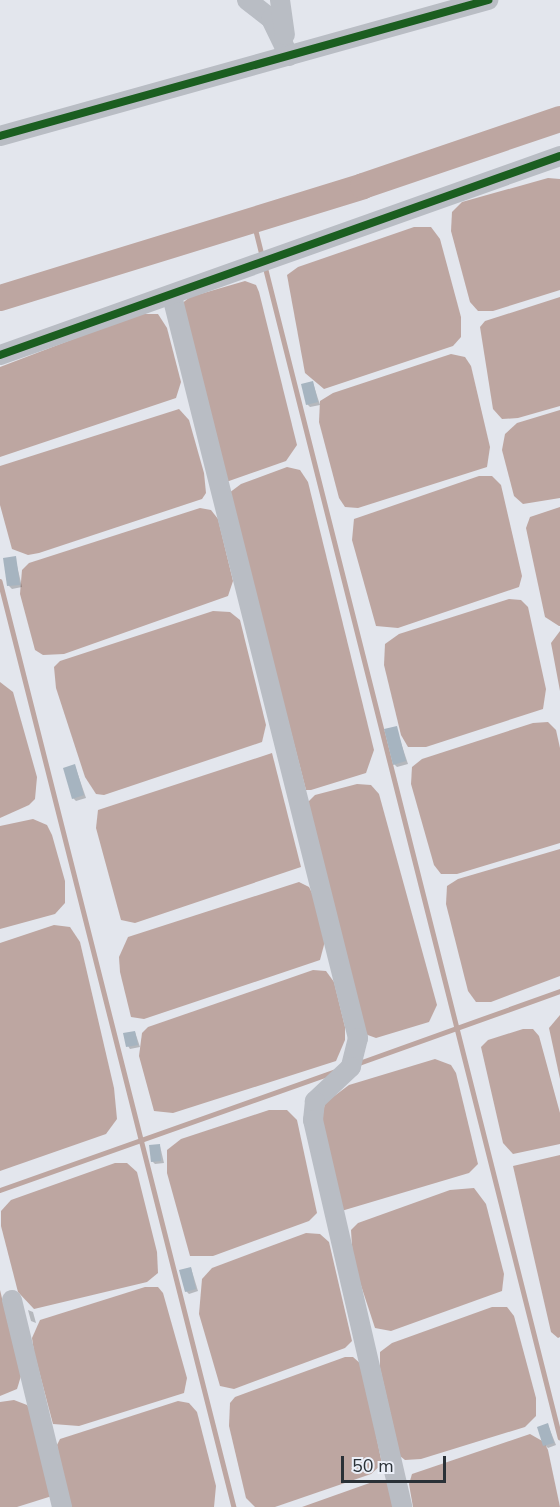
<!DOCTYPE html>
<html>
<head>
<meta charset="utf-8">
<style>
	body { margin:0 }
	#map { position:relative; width:560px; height:1507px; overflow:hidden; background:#e3e6ed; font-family:"Nunito Sans",sans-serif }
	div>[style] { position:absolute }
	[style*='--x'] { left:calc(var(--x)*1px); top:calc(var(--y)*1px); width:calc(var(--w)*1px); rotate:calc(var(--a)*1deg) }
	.water>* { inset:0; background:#bda6a1 }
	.shadow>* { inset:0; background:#0003 }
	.stream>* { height:4.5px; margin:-2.25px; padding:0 2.25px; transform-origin:2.25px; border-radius:2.25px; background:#bda6a1 }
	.river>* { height:26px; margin:-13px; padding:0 13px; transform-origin:13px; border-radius:13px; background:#bda6a1 }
	.building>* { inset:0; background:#a6b4c0 }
	.minor>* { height:20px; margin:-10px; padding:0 10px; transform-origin:10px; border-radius:10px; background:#b9bdc4 }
	.cycleway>* { height:8px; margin:-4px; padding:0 4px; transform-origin:4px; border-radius:4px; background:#1b5e20 }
	span { translate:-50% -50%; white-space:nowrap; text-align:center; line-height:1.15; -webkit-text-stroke:6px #ecf0f9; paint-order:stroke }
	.scale { position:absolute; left:341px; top:1456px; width:105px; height:27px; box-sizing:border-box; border:3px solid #2a3137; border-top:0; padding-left:8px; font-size:18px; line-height:21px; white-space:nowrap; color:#2a3137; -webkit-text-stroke:4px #ecf0f9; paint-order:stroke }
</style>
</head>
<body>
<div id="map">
	<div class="water">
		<i style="clip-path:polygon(548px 178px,560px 179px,560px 290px,493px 311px,478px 311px,470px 302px,451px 231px,452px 212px,462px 202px)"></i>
		<i style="clip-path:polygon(414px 227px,431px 227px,440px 239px,461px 317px,461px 337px,453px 346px,324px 389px,305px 373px,287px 275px,298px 267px)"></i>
		<i style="clip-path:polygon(245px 281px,256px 285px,259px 292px,297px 445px,286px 461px,229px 481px,226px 481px,180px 305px,190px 297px)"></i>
		<i style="clip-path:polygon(560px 297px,560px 406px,518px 418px,502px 419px,493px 409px,480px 327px,485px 321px)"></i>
		<i style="clip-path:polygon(139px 314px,158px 314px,167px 328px,181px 382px,176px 398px,0 457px,0 367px)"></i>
		<i style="clip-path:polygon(451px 354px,465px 357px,471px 366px,490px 447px,487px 467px,358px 508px,345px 507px,339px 498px,319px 422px,320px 401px,333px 393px)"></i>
		<i style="clip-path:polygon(179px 409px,189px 420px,204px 473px,206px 493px,202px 499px,39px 553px,28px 555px,12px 549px,0 505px,0 466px)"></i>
		<i style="clip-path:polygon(560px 410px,560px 498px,523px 504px,514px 496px,502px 450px,505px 434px,517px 423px)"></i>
		<i style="clip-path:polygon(287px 467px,300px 470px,308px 482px,374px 750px,366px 773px,311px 790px,306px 790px,229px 493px,241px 484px)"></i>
		<i style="clip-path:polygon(479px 476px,492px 476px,501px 485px,522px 576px,519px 587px,398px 628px,376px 626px,352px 540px,354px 519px)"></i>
		<i style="clip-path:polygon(560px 507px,560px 626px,559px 626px,545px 617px,526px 528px,530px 517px)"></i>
		<i style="clip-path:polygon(200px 508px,211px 510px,218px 519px,233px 581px,228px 596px,64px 654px,43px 655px,35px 650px,20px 594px,22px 570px,29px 563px)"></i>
		<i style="clip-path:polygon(509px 599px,521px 600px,528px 607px,546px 689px,543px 709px,426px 747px,408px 747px,401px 735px,384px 665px,385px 644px,399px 634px)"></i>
		<i style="clip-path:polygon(213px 611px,230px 612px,240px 620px,266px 725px,262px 742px,104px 795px,96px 794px,85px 777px,56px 688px,54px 667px,60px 661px)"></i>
		<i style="clip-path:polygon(560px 631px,560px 691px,551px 643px)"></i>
		<i style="clip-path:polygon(0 682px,13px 692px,37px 777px,35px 799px,29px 805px,0 818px)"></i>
		<i style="clip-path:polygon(548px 722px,556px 730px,560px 748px,560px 843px,457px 874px,441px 874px,434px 865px,411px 784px,412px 767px,422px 759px,533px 723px)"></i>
		<i style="clip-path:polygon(272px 753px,301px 867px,135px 923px,121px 920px,96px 828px,98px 810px)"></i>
		<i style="clip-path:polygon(357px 784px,371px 785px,379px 794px,437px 1005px,429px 1022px,376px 1038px,365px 1034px,306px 804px,315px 795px)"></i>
		<i style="clip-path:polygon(33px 819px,47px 825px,52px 835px,65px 881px,65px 903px,55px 914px,0 929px,0 826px)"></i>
		<i style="clip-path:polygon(560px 849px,560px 976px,491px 1002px,476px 1002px,468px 991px,446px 904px,447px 886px,458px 879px)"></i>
		<i style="clip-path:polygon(299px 882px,309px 887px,313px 895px,325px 941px,320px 960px,144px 1019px,131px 1017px,120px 972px,119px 957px,128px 937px)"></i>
		<i style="clip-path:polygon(54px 925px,70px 927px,80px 942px,114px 1088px,117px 1119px,106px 1134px,0 1171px,0 943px)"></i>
		<i style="clip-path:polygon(313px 970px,326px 971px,334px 982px,345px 1027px,345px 1040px,336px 1061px,173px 1113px,154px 1111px,139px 1056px,142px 1033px,148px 1027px)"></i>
		<i style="clip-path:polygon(560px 1015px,560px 1079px,549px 1028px)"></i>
		<i style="clip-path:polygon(523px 1029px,533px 1029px,539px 1036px,560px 1113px,560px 1144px,513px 1154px,503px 1143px,481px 1047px,488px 1040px)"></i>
		<i style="clip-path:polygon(435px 1059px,451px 1065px,456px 1073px,478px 1164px,469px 1173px,338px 1212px,319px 1133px,325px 1103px,349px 1085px)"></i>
		<i style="clip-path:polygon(269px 1110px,287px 1110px,297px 1120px,317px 1213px,309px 1221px,213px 1256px,190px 1256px,167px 1173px,167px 1150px,181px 1139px)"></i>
		<i style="clip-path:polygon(560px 1155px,560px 1337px,558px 1338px,551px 1332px,513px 1166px)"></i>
		<i style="clip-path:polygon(115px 1163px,127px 1163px,137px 1172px,157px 1252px,158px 1273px,147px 1282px,34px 1309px,18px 1292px,1px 1226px,1px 1211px,11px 1200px)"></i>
		<i style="clip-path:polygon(474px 1188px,486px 1204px,504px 1274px,502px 1291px,391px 1331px,375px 1328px,353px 1261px,351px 1230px,358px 1223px,450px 1190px)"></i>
		<i style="clip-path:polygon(306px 1233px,320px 1234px,329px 1242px,352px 1341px,345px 1348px,234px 1389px,220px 1386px,199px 1314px,202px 1279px,212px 1268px)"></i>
		<i style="clip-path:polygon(145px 1287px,158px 1287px,163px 1293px,187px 1378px,184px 1393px,79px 1426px,53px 1424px,34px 1352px,32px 1338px,40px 1320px)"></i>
		<i style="clip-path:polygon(0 1290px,21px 1376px,17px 1389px,0 1396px)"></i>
		<i style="clip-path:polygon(492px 1307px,507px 1307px,514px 1316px,536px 1398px,536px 1416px,525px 1427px,421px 1459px,405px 1460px,400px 1456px,380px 1368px,380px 1352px,392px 1343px)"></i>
		<i style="clip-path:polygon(345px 1357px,353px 1357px,362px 1365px,382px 1464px,371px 1474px,275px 1507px,255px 1507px,246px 1498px,229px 1426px,230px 1403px,235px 1397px)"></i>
		<i style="clip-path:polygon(14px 1400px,27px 1405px,32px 1412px,52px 1496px,17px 1507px,0 1507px,0 1402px)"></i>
		<i style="clip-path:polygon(178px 1401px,189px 1403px,197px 1412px,216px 1486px,214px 1507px,69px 1507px,57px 1445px,60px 1439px)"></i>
		<i style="clip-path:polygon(530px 1434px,544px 1442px,548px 1450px,560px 1507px,413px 1507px,409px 1484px,412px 1474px)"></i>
		<i style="clip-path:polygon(378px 1480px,389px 1483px,398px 1507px,302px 1507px)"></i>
	</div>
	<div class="shadow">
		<i style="clip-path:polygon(313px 383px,320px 405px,310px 407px,307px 404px)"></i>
		<i style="clip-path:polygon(15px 557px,22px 587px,12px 589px,9px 586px)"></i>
		<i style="clip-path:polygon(396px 728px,408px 764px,397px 767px,394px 764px)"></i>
		<i style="clip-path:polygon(75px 766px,86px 798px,76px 801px,73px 798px)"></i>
		<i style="clip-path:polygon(135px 1032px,140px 1047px,130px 1049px,128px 1046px)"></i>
		<i style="clip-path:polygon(160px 1146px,164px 1163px,155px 1164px,152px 1161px)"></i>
		<i style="clip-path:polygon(191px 1268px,198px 1291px,189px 1294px,186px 1291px)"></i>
		<i style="clip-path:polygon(28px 1310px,33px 1312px,36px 1323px,31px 1321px)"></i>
		<i style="clip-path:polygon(548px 1425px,556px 1445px,548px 1448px,545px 1445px)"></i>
	</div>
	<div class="stream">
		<i style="--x:256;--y:231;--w:25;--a:76"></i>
		<i style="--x:265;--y:266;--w:1208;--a:75.86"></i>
		<i style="--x:0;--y:581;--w:955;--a:75.82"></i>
		<i style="--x:359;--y:1063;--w:214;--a:-19.7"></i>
		<i style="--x:0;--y:1190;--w:354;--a:-19.5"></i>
	</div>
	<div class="river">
		<i style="--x:0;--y:298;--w:380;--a:-17.1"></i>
		<i style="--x:363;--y:186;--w:208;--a:-18.8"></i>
	</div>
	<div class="building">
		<i style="clip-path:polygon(313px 381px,318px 402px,306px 405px,301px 384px)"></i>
		<i style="clip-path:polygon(16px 556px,20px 585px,7px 586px,3px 558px)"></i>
		<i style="clip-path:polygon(397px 726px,406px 761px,393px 765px,384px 729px)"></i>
		<i style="clip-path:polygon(75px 764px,84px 795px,72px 799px,63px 768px)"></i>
		<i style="clip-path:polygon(135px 1031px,138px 1045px,126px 1047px,123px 1033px)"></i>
		<i style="clip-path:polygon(160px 1144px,161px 1161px,151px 1162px,149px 1145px)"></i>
		<i style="clip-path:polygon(191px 1267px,196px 1289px,185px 1292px,179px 1270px)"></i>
		<i style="clip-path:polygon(548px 1423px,554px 1443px,543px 1446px,537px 1427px)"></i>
	</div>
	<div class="minor">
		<i style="--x:247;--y:0;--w:31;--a:38"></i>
		<i style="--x:271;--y:19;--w:41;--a:64.1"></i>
		<i style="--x:280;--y:0;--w:35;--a:82"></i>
		<i style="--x:0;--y:136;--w:507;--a:-15.57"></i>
		<i style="--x:172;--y:296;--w:765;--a:75.93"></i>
		<i style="--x:358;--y:1038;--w:30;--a:104"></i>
		<i style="--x:351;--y:1067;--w:50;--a:136.6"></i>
		<i style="--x:315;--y:1101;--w:19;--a:96"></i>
		<i style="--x:313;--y:1120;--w:397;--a:77"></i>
		<i style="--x:0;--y:355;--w:594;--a:-19.56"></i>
		<i style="--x:12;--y:1300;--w:213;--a:76.4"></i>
	</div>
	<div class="cycleway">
		<i style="--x:0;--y:136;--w:507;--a:-15.57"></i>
		<i style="--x:0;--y:355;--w:594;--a:-19.56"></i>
	</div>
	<div class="scale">50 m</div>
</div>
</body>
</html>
